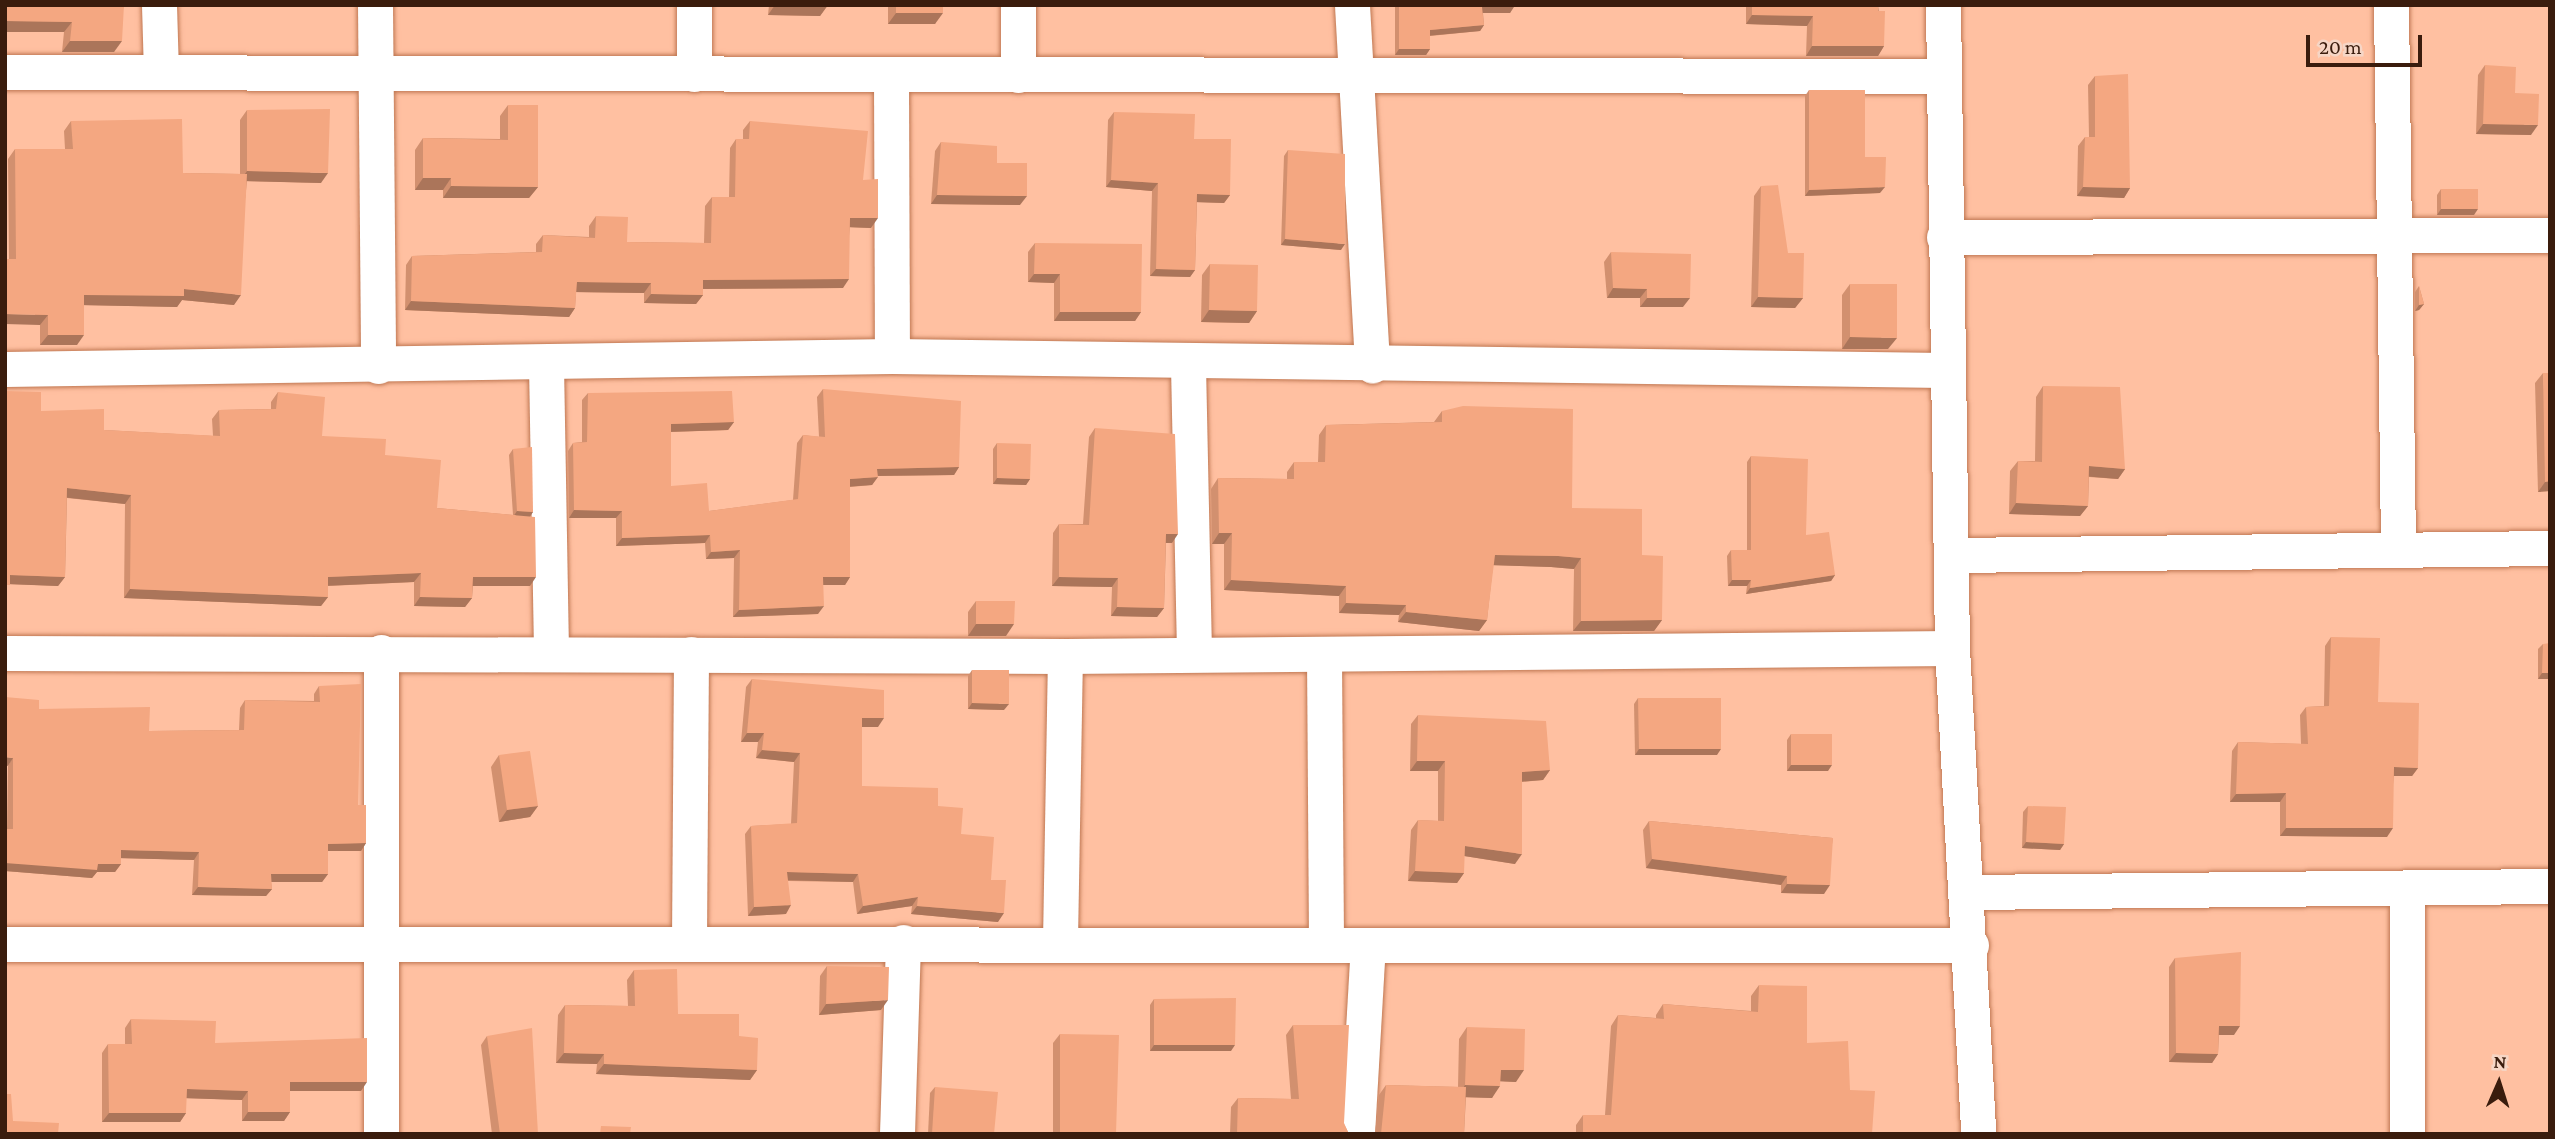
<!DOCTYPE html>
<html>
<head>
<meta charset="utf-8">
<style>
	body { margin:0 }
	#map { position:relative; width:2555px; height:1139px; overflow:hidden; background:#ffc0a1; font-family:"Crimson Pro",serif }
	div>[style] { position:absolute }
	[style*='--x'] { left:calc(var(--x)*1px); top:calc(var(--y)*1px); width:calc(var(--w)*1px); rotate:calc(var(--a)*1deg) }
	.roads { filter:drop-shadow(0 0 2px #c07752) drop-shadow(0 0 2px #c07752) }
	.minor>* { height:35px; margin:-17.5px; padding:0 17.5px; transform-origin:17.5px; border-radius:17.5px; background:#fff }
	.wall>* { inset:0; background:#d2906f }
	.shaded-wall>* { inset:0; background:#ab755a }
	.building>* { inset:0; background:#f4a781 }
	span { translate:-50% -50%; white-space:nowrap; text-align:center; line-height:1.15; -webkit-text-stroke:5px #f6d6c6; paint-order:stroke }
	.frame { position:absolute; inset:0; border:7px solid #3a1c0d; pointer-events:none }
	.north { position:absolute; left:2464px; top:1048px; width:70px; height:70px; -webkit-text-stroke:5px #f6d6c6; paint-order:stroke; rotate:3deg; font-size:19px; font-weight:700; line-height:28px; text-align:center; color:#3a1c0d }
	.north::after { content:''; display:block; margin:auto; width:24px; height:32px; background:#3a1c0d; clip-path:polygon(50% 0,100% 100%,50% 72%,0 100%) }
	.scale { position:absolute; left:2306px; top:35px; width:116px; height:32px; box-sizing:border-box; border:4px solid #3a1c0d; border-top:0; padding-left:9px; font-size:21px; line-height:24px; white-space:nowrap; color:#3a1c0d; -webkit-text-stroke:5px #f6d6c6; paint-order:stroke }
</style>
</head>
<body>
<div id="map">
	<div class="roads">
		<div class="minor">
			<i style="--x:159;--y:5;--w:66;--a:88.3"></i>
			<i style="--x:375;--y:5;--w:361;--a:89.5"></i>
			<i style="--x:1018;--y:5;--w:70;--a:90"></i>
			<i style="--x:1352;--y:5;--w:361;--a:86.8"></i>
			<i style="--x:1943;--y:5;--w:643;--a:89.2"></i>
			<i style="--x:1952;--y:648;--w:487;--a:86.9"></i>
			<i style="--x:2391;--y:5;--w:545;--a:89.26"></i>
			<i style="--x:5;--y:72;--w:1937;--a:0.12"></i>
			<i style="--x:694;--y:74;--w:69;--a:-90"></i>
			<i style="--x:891;--y:78;--w:278;--a:89.8"></i>
			<i style="--x:1944;--y:237;--w:606;--a:-0.19"></i>
			<i style="--x:546;--y:364;--w:288;--a:89"></i>
			<i style="--x:1188;--y:365;--w:288;--a:88.8"></i>
			<i style="--x:5;--y:369;--w:887;--a:-0.84"></i>
			<i style="--x:892;--y:356;--w:1052;--a:0.76"></i>
			<i style="--x:1953;--y:555;--w:597;--a:-0.67"></i>
			<i style="--x:381;--y:652;--w:482;--a:90"></i>
			<i style="--x:5;--y:653;--w:1060;--a:0.16"></i>
			<i style="--x:1065;--y:656;--w:887;--a:-0.52"></i>
			<i style="--x:1324;--y:655;--w:290;--a:89.6"></i>
			<i style="--x:2407;--y:888;--w:246;--a:90"></i>
			<i style="--x:1967;--y:892;--w:583;--a:-0.59"></i>
			<i style="--x:1060;--y:941;--w:285;--a:-89"></i>
			<i style="--x:689;--y:942;--w:288;--a:-89.6"></i>
			<i style="--x:5;--y:944;--w:1966;--a:0.03"></i>
			<i style="--x:897;--y:1134;--w:192;--a:-88.2"></i>
			<i style="--x:1357;--y:1134;--w:189;--a:-86.7"></i>
		</div>
	</div>
	<div class="wall">
		<i style="clip-path:polygon(5px 5px,124px 5px,114px 52px,62px 52px,64px 32px,5px 32px)"></i>
		<i style="clip-path:polygon(769px 5px,828px 5px,820px 16px,768px 15px)"></i>
		<i style="clip-path:polygon(888px 5px,943px 5px,935px 24px,888px 24px)"></i>
		<i style="clip-path:polygon(1395px 5px,1514px 5px,1510px 13px,1483px 13px,1484px 25px,1480px 31px,1430px 36px,1430px 49px,1426px 55px,1395px 55px)"></i>
		<i style="clip-path:polygon(1746px 5px,1878px 5px,1884px 46px,1878px 56px,1806px 56px,1807px 26px,1746px 24px)"></i>
		<i style="clip-path:polygon(2485px 65px,2531px 135px,2476px 134px,2478px 75px)"></i>
		<i style="clip-path:polygon(2095px 76px,2130px 188px,2124px 198px,2077px 196px,2078px 146px,2085px 137px,2089px 137px,2088px 85px)"></i>
		<i style="clip-path:polygon(1809px 90px,1865px 157px,1880px 193px,1805px 196px,1805px 96px)"></i>
		<i style="clip-path:polygon(508px 105px,538px 187px,529px 198px,443px 198px,443px 190px,415px 190px,415px 150px,423px 138px,500px 139px,500px 116px)"></i>
		<i style="clip-path:polygon(247px 110px,321px 183px,247px 181px,234px 305px,182px 300px,177px 307px,84px 305px,77px 345px,40px 345px,40px 325px,9px 259px,8px 159px,15px 149px,65px 149px,64px 131px,71px 121px,183px 173px,240px 174px,240px 120px)"></i>
		<i style="clip-path:polygon(1114px 112px,1194px 139px,1230px 195px,1224px 203px,1197px 202px,1195px 270px,1190px 277px,1150px 276px,1152px 191px,1106px 187px,1108px 120px)"></i>
		<i style="clip-path:polygon(750px 121px,863px 180px,871px 228px,850px 227px,843px 288px,703px 289px,703px 295px,696px 304px,644px 303px,644px 293px,576px 292px,575px 308px,569px 317px,405px 310px,406px 265px,412px 256px,536px 252px,536px 244px,543px 235px,589px 237px,589px 226px,596px 216px,627px 242px,704px 243px,705px 206px,712px 197px,729px 197px,730px 148px,736px 139px,743px 139px,743px 130px)"></i>
		<i style="clip-path:polygon(941px 142px,997px 163px,1020px 205px,931px 204px,935px 151px)"></i>
		<i style="clip-path:polygon(1288px 150px,1341px 250px,1281px 245px,1284px 156px)"></i>
		<i style="clip-path:polygon(1761px 186px,1803px 298px,1795px 308px,1751px 307px,1754px 196px)"></i>
		<i style="clip-path:polygon(2441px 189px,2474px 215px,2437px 215px,2437px 195px)"></i>
		<i style="clip-path:polygon(1035px 243px,1141px 312px,1135px 321px,1054px 321px,1054px 283px,1028px 282px,1028px 252px)"></i>
		<i style="clip-path:polygon(1611px 252px,1683px 307px,1640px 307px,1640px 298px,1607px 298px,1604px 262px)"></i>
		<i style="clip-path:polygon(1210px 264px,1257px 311px,1249px 323px,1201px 322px,1202px 275px)"></i>
		<i style="clip-path:polygon(1850px 284px,1888px 349px,1842px 349px,1842px 295px)"></i>
		<i style="clip-path:polygon(2419px 286px,2424px 304px,2419px 310px,2415px 311px,2415px 292px)"></i>
		<i style="clip-path:polygon(2543px 373px,2550px 491px,2538px 492px,2535px 383px)"></i>
		<i style="clip-path:polygon(2043px 386px,2125px 469px,2118px 479px,2089px 477px,2088px 506px,2080px 516px,2009px 514px,2010px 471px,2018px 461px,2035px 461px,2036px 397px)"></i>
		<i style="clip-path:polygon(823px 389px,959px 467px,954px 475px,878px 476px,872px 485px,850px 487px,850px 577px,845px 585px,823px 585px,818px 614px,733px 617px,734px 558px,706px 559px,705px 543px,616px 546px,616px 518px,569px 518px,568px 451px,573px 443px,582px 442px,582px 400px,588px 393px,734px 422px,728px 430px,671px 432px,671px 486px,709px 511px,793px 500px,797px 443px,803px 435px,819px 437px,817px 397px)"></i>
		<i style="clip-path:polygon(278px 392px,322px 436px,385px 455px,437px 508px,513px 515px,509px 455px,513px 449px,533px 512px,529px 516px,530px 586px,473px 586px,472px 598px,465px 607px,414px 606px,414px 582px,328px 586px,328px 597px,321px 606px,124px 598px,125px 504px,67px 498px,65px 577px,58px 586px,10px 584px,41px 411px,104px 430px,213px 436px,212px 419px,219px 410px,271px 409px,271px 402px)"></i>
		<i style="clip-path:polygon(1442px 411px,1572px 508px,1642px 555px,1662px 620px,1654px 631px,1573px 631px,1574px 569px,1551px 567px,1493px 565px,1487px 620px,1479px 631px,1398px 622px,1399px 615px,1339px 613px,1339px 596px,1224px 590px,1224px 544px,1212px 544px,1211px 489px,1218px 478px,1287px 479px,1287px 472px,1294px 462px,1318px 462px,1319px 435px,1326px 425px,1434px 422px)"></i>
		<i style="clip-path:polygon(1095px 428px,1172px 543px,1166px 543px,1164px 608px,1157px 617px,1111px 616px,1112px 587px,1052px 586px,1053px 533px,1059px 524px,1083px 524px,1089px 437px)"></i>
		<i style="clip-path:polygon(997px 443px,1030px 479px,1026px 485px,993px 484px,993px 449px)"></i>
		<i style="clip-path:polygon(1751px 456px,1806px 535px,1835px 575px,1831px 581px,1746px 594px,1747px 586px,1728px 586px,1727px 556px,1731px 550px,1747px 550px,1747px 462px)"></i>
		<i style="clip-path:polygon(976px 601px,1006px 636px,968px 636px,968px 612px)"></i>
		<i style="clip-path:polygon(2331px 637px,2378px 702px,2418px 768px,2412px 776px,2394px 776px,2387px 837px,2280px 836px,2280px 802px,2230px 802px,2232px 751px,2238px 742px,2301px 744px,2300px 715px,2306px 707px,2324px 706px,2325px 646px)"></i>
		<i style="clip-path:polygon(2543px 644px,2550px 679px,2538px 679px,2538px 649px)"></i>
		<i style="clip-path:polygon(972px 670px,1004px 710px,968px 709px,968px 676px)"></i>
		<i style="clip-path:polygon(752px 679px,878px 727px,862px 727px,862px 786px,938px 806px,961px 834px,991px 880px,998px 922px,911px 914px,912px 906px,857px 914px,853px 882px,788px 881px,786px 914px,748px 916px,745px 834px,751px 826px,791px 824px,794px 762px,756px 758px,758px 742px,741px 742px,746px 687px)"></i>
		<i style="clip-path:polygon(319px 686px,358px 805px,366px 843px,361px 851px,328px 851px,328px 874px,322px 882px,271px 882px,272px 889px,266px 896px,192px 895px,194px 860px,121px 858px,121px 864px,115px 872px,97px 872px,92px 878px,5px 871px,5px 829px,7px 829px,8px 766px,39px 709px,149px 731px,239px 730px,240px 708px,245px 700px,314px 701px,314px 694px)"></i>
		<i style="clip-path:polygon(1638px 698px,1717px 755px,1635px 755px,1634px 704px)"></i>
		<i style="clip-path:polygon(1418px 715px,1550px 770px,1543px 780px,1522px 782px,1515px 864px,1464px 856px,1464px 873px,1457px 883px,1408px 881px,1411px 830px,1418px 820px,1438px 821px,1438px 771px,1410px 771px,1411px 724px)"></i>
		<i style="clip-path:polygon(1791px 734px,1828px 771px,1787px 771px,1787px 740px)"></i>
		<i style="clip-path:polygon(499px 755px,538px 806px,530px 817px,499px 822px,491px 767px)"></i>
		<i style="clip-path:polygon(2028px 806px,2064px 844px,2060px 850px,2022px 848px,2023px 812px)"></i>
		<i style="clip-path:polygon(1649px 821px,1833px 838px,1824px 894px,1781px 893px,1781px 885px,1646px 868px,1643px 830px)"></i>
		<i style="clip-path:polygon(2175px 958px,2234px 1035px,2219px 1035px,2218px 1054px,2212px 1063px,2169px 1062px,2169px 967px)"></i>
		<i style="clip-path:polygon(827px 966px,881px 1010px,819px 1015px,820px 976px)"></i>
		<i style="clip-path:polygon(634px 970px,678px 1014px,739px 1036px,757px 1070px,750px 1080px,596px 1074px,597px 1064px,556px 1063px,558px 1015px,565px 1005px,628px 1006px,627px 980px)"></i>
		<i style="clip-path:polygon(1759px 985px,1807px 1043px,1850px 1090px,1872px 1134px,1576px 1134px,1576px 1125px,1583px 1115px,1605px 1115px,1611px 1026px,1618px 1015px,1656px 1018px,1656px 1015px,1663px 1004px,1751px 1011px,1751px 996px)"></i>
		<i style="clip-path:polygon(1154px 999px,1231px 1051px,1150px 1051px,1150px 1005px)"></i>
		<i style="clip-path:polygon(131px 1019px,215px 1043px,361px 1091px,290px 1091px,290px 1112px,284px 1121px,242px 1121px,242px 1100px,186px 1098px,186px 1113px,180px 1122px,102px 1122px,102px 1053px,108px 1044px,125px 1044px,125px 1028px)"></i>
		<i style="clip-path:polygon(1293px 1025px,1349px 1134px,1230px 1134px,1231px 1107px,1238px 1098px,1291px 1099px,1286px 1035px)"></i>
		<i style="clip-path:polygon(1467px 1027px,1516px 1082px,1500px 1081px,1492px 1098px,1466px 1097px,1464px 1134px,1375px 1134px,1379px 1095px,1386px 1085px,1458px 1087px,1459px 1039px)"></i>
		<i style="clip-path:polygon(1060px 1034px,1116px 1134px,1053px 1134px,1053px 1043px)"></i>
		<i style="clip-path:polygon(487px 1036px,538px 1134px,492px 1134px,481px 1045px)"></i>
		<i style="clip-path:polygon(935px 1087px,994px 1134px,928px 1134px,930px 1093px)"></i>
	</div>
	<div class="shaded-wall">
		<i style="clip-path:polygon(775px 5px,828px 5px,820px 16px,768px 15px)"></i>
		<i style="clip-path:polygon(1482px 7px,1514px 7px,1510px 13px,1478px 13px)"></i>
		<i style="clip-path:polygon(896px 13px,943px 13px,935px 24px,888px 24px)"></i>
		<i style="clip-path:polygon(1752px 15px,1813px 16px,1807px 26px,1746px 24px)"></i>
		<i style="clip-path:polygon(5px 21px,72px 22px,64px 32px,5px 32px)"></i>
		<i style="clip-path:polygon(1484px 25px,1480px 31px,1426px 36px,1430px 30px)"></i>
		<i style="clip-path:polygon(70px 41px,122px 41px,114px 52px,62px 52px)"></i>
		<i style="clip-path:polygon(1812px 46px,1884px 46px,1878px 56px,1806px 56px)"></i>
		<i style="clip-path:polygon(1399px 49px,1430px 49px,1426px 55px,1395px 55px)"></i>
		<i style="clip-path:polygon(2483px 124px,2538px 125px,2531px 135px,2476px 134px)"></i>
		<i style="clip-path:polygon(247px 171px,328px 173px,321px 183px,240px 181px)"></i>
		<i style="clip-path:polygon(423px 178px,451px 178px,443px 190px,415px 190px)"></i>
		<i style="clip-path:polygon(1111px 180px,1158px 183px,1152px 191px,1106px 187px)"></i>
		<i style="clip-path:polygon(451px 186px,538px 187px,529px 198px,443px 198px)"></i>
		<i style="clip-path:polygon(1885px 187px,1880px 193px,1805px 196px,1809px 190px)"></i>
		<i style="clip-path:polygon(2083px 187px,2130px 188px,2124px 198px,2077px 196px)"></i>
		<i style="clip-path:polygon(1197px 194px,1230px 195px,1224px 203px,1192px 202px)"></i>
		<i style="clip-path:polygon(937px 195px,1027px 196px,1020px 205px,931px 204px)"></i>
		<i style="clip-path:polygon(2441px 209px,2478px 209px,2474px 215px,2437px 215px)"></i>
		<i style="clip-path:polygon(850px 218px,878px 218px,871px 228px,843px 227px)"></i>
		<i style="clip-path:polygon(1285px 239px,1345px 244px,1341px 250px,1281px 245px)"></i>
		<i style="clip-path:polygon(1156px 269px,1195px 270px,1190px 277px,1150px 276px)"></i>
		<i style="clip-path:polygon(1034px 274px,1060px 274px,1054px 283px,1028px 282px)"></i>
		<i style="clip-path:polygon(849px 279px,843px 288px,696px 289px,703px 280px)"></i>
		<i style="clip-path:polygon(577px 282px,651px 283px,644px 293px,570px 292px)"></i>
		<i style="clip-path:polygon(1613px 288px,1647px 289px,1640px 298px,1607px 298px)"></i>
		<i style="clip-path:polygon(184px 289px,241px 295px,234px 305px,182px 300px,177px 307px,77px 305px,84px 295px)"></i>
		<i style="clip-path:polygon(651px 294px,703px 295px,696px 304px,644px 303px)"></i>
		<i style="clip-path:polygon(1758px 297px,1803px 298px,1795px 308px,1751px 307px)"></i>
		<i style="clip-path:polygon(1647px 298px,1690px 298px,1683px 307px,1640px 307px)"></i>
		<i style="clip-path:polygon(411px 301px,575px 308px,569px 317px,405px 310px)"></i>
		<i style="clip-path:polygon(2424px 304px,2419px 310px,2415px 311px,2419px 305px)"></i>
		<i style="clip-path:polygon(1209px 310px,1257px 311px,1249px 323px,1201px 322px)"></i>
		<i style="clip-path:polygon(1060px 312px,1141px 312px,1135px 321px,1054px 321px)"></i>
		<i style="clip-path:polygon(5px 314px,48px 315px,40px 325px,5px 324px)"></i>
		<i style="clip-path:polygon(48px 335px,84px 335px,77px 345px,40px 345px)"></i>
		<i style="clip-path:polygon(1850px 337px,1897px 338px,1888px 349px,1842px 349px)"></i>
		<i style="clip-path:polygon(734px 422px,728px 430px,666px 432px,671px 424px)"></i>
		<i style="clip-path:polygon(2089px 466px,2125px 469px,2118px 479px,2082px 476px)"></i>
		<i style="clip-path:polygon(959px 467px,954px 475px,872px 476px,877px 469px)"></i>
		<i style="clip-path:polygon(878px 477px,872px 485px,844px 487px,850px 479px)"></i>
		<i style="clip-path:polygon(997px 478px,1030px 479px,1026px 485px,993px 484px)"></i>
		<i style="clip-path:polygon(2550px 481px,2550px 491px,2538px 492px,2545px 482px)"></i>
		<i style="clip-path:polygon(67px 488px,131px 495px,125px 504px,61px 497px)"></i>
		<i style="clip-path:polygon(2016px 503px,2088px 506px,2080px 516px,2009px 514px)"></i>
		<i style="clip-path:polygon(574px 510px,622px 511px,616px 518px,569px 518px)"></i>
		<i style="clip-path:polygon(517px 511px,533px 512px,529px 518px,513px 517px)"></i>
		<i style="clip-path:polygon(1219px 533px,1232px 533px,1224px 544px,1212px 544px)"></i>
		<i style="clip-path:polygon(1166px 534px,1178px 534px,1172px 543px,1159px 543px)"></i>
		<i style="clip-path:polygon(710px 535px,705px 543px,616px 546px,622px 538px)"></i>
		<i style="clip-path:polygon(740px 550px,734px 558px,706px 559px,711px 552px)"></i>
		<i style="clip-path:polygon(1495px 555px,1558px 556px,1581px 558px,1574px 569px,1551px 567px,1487px 565px)"></i>
		<i style="clip-path:polygon(421px 573px,414px 582px,322px 586px,328px 577px)"></i>
		<i style="clip-path:polygon(10px 575px,65px 577px,58px 586px,5px 584px)"></i>
		<i style="clip-path:polygon(1835px 575px,1831px 581px,1746px 594px,1750px 588px)"></i>
		<i style="clip-path:polygon(473px 577px,536px 577px,530px 586px,467px 586px)"></i>
		<i style="clip-path:polygon(823px 577px,850px 577px,845px 585px,817px 585px)"></i>
		<i style="clip-path:polygon(1059px 577px,1118px 578px,1112px 587px,1052px 586px)"></i>
		<i style="clip-path:polygon(1231px 580px,1346px 586px,1339px 596px,1224px 590px)"></i>
		<i style="clip-path:polygon(1732px 580px,1751px 580px,1747px 586px,1728px 586px)"></i>
		<i style="clip-path:polygon(130px 589px,328px 597px,321px 606px,124px 598px)"></i>
		<i style="clip-path:polygon(420px 597px,472px 598px,465px 607px,414px 606px)"></i>
		<i style="clip-path:polygon(1346px 603px,1406px 605px,1399px 615px,1339px 613px)"></i>
		<i style="clip-path:polygon(824px 606px,818px 614px,733px 617px,739px 610px)"></i>
		<i style="clip-path:polygon(1117px 607px,1164px 608px,1157px 617px,1111px 616px)"></i>
		<i style="clip-path:polygon(1406px 612px,1487px 620px,1479px 631px,1398px 622px)"></i>
		<i style="clip-path:polygon(1662px 620px,1654px 631px,1573px 631px,1581px 621px)"></i>
		<i style="clip-path:polygon(976px 624px,1014px 624px,1006px 636px,968px 636px)"></i>
		<i style="clip-path:polygon(2542px 673px,2550px 673px,2550px 679px,2538px 679px)"></i>
		<i style="clip-path:polygon(972px 703px,1009px 704px,1004px 710px,968px 709px)"></i>
		<i style="clip-path:polygon(862px 718px,884px 718px,878px 727px,856px 727px)"></i>
		<i style="clip-path:polygon(747px 733px,764px 733px,758px 742px,741px 742px)"></i>
		<i style="clip-path:polygon(1639px 749px,1721px 749px,1717px 755px,1635px 755px)"></i>
		<i style="clip-path:polygon(762px 750px,800px 753px,794px 762px,756px 758px)"></i>
		<i style="clip-path:polygon(5px 757px,13px 758px,8px 766px,5px 765px)"></i>
		<i style="clip-path:polygon(1417px 761px,1445px 761px,1438px 771px,1410px 771px)"></i>
		<i style="clip-path:polygon(1791px 765px,1832px 765px,1828px 771px,1787px 771px)"></i>
		<i style="clip-path:polygon(2394px 767px,2418px 768px,2412px 776px,2388px 776px)"></i>
		<i style="clip-path:polygon(1550px 770px,1543px 780px,1516px 782px,1522px 772px)"></i>
		<i style="clip-path:polygon(2286px 793px,2280px 802px,2230px 802px,2236px 794px)"></i>
		<i style="clip-path:polygon(538px 806px,530px 817px,499px 822px,507px 810px)"></i>
		<i style="clip-path:polygon(2286px 828px,2393px 828px,2387px 837px,2280px 836px)"></i>
		<i style="clip-path:polygon(2026px 842px,2064px 844px,2060px 850px,2022px 848px)"></i>
		<i style="clip-path:polygon(366px 843px,361px 851px,323px 851px,328px 844px)"></i>
		<i style="clip-path:polygon(1465px 846px,1522px 854px,1515px 864px,1458px 855px)"></i>
		<i style="clip-path:polygon(121px 850px,199px 852px,194px 860px,115px 858px)"></i>
		<i style="clip-path:polygon(1652px 859px,1787px 876px,1781px 885px,1646px 868px)"></i>
		<i style="clip-path:polygon(5px 863px,98px 864px,121px 864px,115px 872px,97px 872px,92px 878px,5px 871px)"></i>
		<i style="clip-path:polygon(1415px 871px,1464px 873px,1457px 883px,1408px 881px)"></i>
		<i style="clip-path:polygon(787px 872px,858px 874px,853px 882px,781px 880px)"></i>
		<i style="clip-path:polygon(271px 874px,328px 874px,322px 882px,265px 882px)"></i>
		<i style="clip-path:polygon(1787px 884px,1830px 885px,1824px 894px,1781px 893px)"></i>
		<i style="clip-path:polygon(198px 887px,272px 889px,266px 896px,192px 895px)"></i>
		<i style="clip-path:polygon(918px 897px,912px 906px,857px 914px,863px 906px)"></i>
		<i style="clip-path:polygon(791px 905px,786px 914px,748px 916px,754px 907px)"></i>
		<i style="clip-path:polygon(917px 906px,1004px 913px,998px 922px,911px 914px)"></i>
		<i style="clip-path:polygon(888px 1000px,881px 1010px,819px 1015px,826px 1004px)"></i>
		<i style="clip-path:polygon(2219px 1026px,2240px 1026px,2234px 1035px,2213px 1035px)"></i>
		<i style="clip-path:polygon(1154px 1045px,1235px 1045px,1231px 1051px,1150px 1051px)"></i>
		<i style="clip-path:polygon(564px 1053px,604px 1054px,597px 1064px,556px 1063px)"></i>
		<i style="clip-path:polygon(2176px 1053px,2218px 1054px,2212px 1063px,2169px 1062px)"></i>
		<i style="clip-path:polygon(604px 1064px,757px 1070px,750px 1080px,596px 1074px)"></i>
		<i style="clip-path:polygon(1501px 1070px,1524px 1070px,1516px 1082px,1493px 1081px)"></i>
		<i style="clip-path:polygon(290px 1082px,367px 1082px,361px 1091px,284px 1091px)"></i>
		<i style="clip-path:polygon(1465px 1085px,1500px 1086px,1492px 1098px,1457px 1097px)"></i>
		<i style="clip-path:polygon(187px 1089px,248px 1091px,242px 1100px,180px 1098px)"></i>
		<i style="clip-path:polygon(248px 1112px,290px 1112px,284px 1121px,242px 1121px)"></i>
		<i style="clip-path:polygon(109px 1113px,186px 1113px,180px 1122px,102px 1122px)"></i>
		<i style="clip-path:polygon(1781px 1132px,1780px 1134px,1722px 1134px,1723px 1133px)"></i>
	</div>
	<div class="building">
		<i style="clip-path:polygon(5px 5px,124px 5px,122px 41px,70px 41px,72px 22px,5px 21px)"></i>
		<i style="clip-path:polygon(896px 5px,943px 5px,943px 13px,896px 13px)"></i>
		<i style="clip-path:polygon(1399px 5px,1514px 5px,1514px 7px,1482px 7px,1484px 25px,1430px 30px,1430px 49px,1399px 49px)"></i>
		<i style="clip-path:polygon(1752px 5px,1878px 5px,1878px 11px,1885px 11px,1884px 46px,1812px 46px,1813px 16px,1752px 15px)"></i>
		<i style="clip-path:polygon(2485px 65px,2516px 67px,2515px 93px,2539px 94px,2538px 125px,2483px 124px)"></i>
		<i style="clip-path:polygon(2128px 74px,2130px 188px,2083px 187px,2085px 137px,2095px 137px,2095px 76px)"></i>
		<i style="clip-path:polygon(1809px 90px,1865px 90px,1865px 157px,1886px 157px,1885px 187px,1809px 190px)"></i>
		<i style="clip-path:polygon(508px 105px,538px 105px,538px 187px,451px 186px,451px 178px,423px 178px,423px 138px,508px 140px)"></i>
		<i style="clip-path:polygon(330px 109px,328px 173px,247px 171px,247px 110px)"></i>
		<i style="clip-path:polygon(1114px 112px,1195px 114px,1194px 139px,1231px 139px,1230px 195px,1197px 194px,1195px 270px,1156px 269px,1158px 183px,1111px 180px)"></i>
		<i style="clip-path:polygon(182px 119px,183px 173px,247px 174px,241px 295px,184px 289px,184px 296px,84px 295px,84px 335px,48px 335px,48px 315px,5px 314px,5px 259px,16px 259px,15px 149px,73px 149px,71px 121px)"></i>
		<i style="clip-path:polygon(750px 121px,868px 131px,863px 180px,878px 179px,878px 218px,850px 218px,849px 279px,703px 280px,703px 295px,651px 294px,651px 283px,577px 282px,575px 308px,411px 301px,412px 256px,542px 252px,543px 235px,595px 238px,596px 216px,628px 217px,627px 242px,711px 243px,712px 197px,735px 197px,736px 139px,749px 139px)"></i>
		<i style="clip-path:polygon(941px 142px,997px 146px,997px 163px,1027px 163px,1027px 196px,937px 195px)"></i>
		<i style="clip-path:polygon(1288px 150px,1345px 154px,1345px 244px,1285px 239px)"></i>
		<i style="clip-path:polygon(1778px 185px,1788px 253px,1804px 253px,1803px 298px,1758px 297px,1761px 186px)"></i>
		<i style="clip-path:polygon(2441px 189px,2478px 189px,2478px 209px,2441px 209px)"></i>
		<i style="clip-path:polygon(1035px 243px,1142px 244px,1141px 312px,1060px 312px,1060px 274px,1034px 274px)"></i>
		<i style="clip-path:polygon(1611px 252px,1691px 254px,1690px 298px,1647px 298px,1647px 289px,1613px 288px)"></i>
		<i style="clip-path:polygon(1210px 264px,1258px 265px,1257px 311px,1209px 310px)"></i>
		<i style="clip-path:polygon(1850px 284px,1897px 284px,1897px 338px,1850px 337px)"></i>
		<i style="clip-path:polygon(2419px 286px,2424px 304px,2419px 305px)"></i>
		<i style="clip-path:polygon(2543px 373px,2550px 373px,2550px 481px,2545px 482px)"></i>
		<i style="clip-path:polygon(2043px 386px,2120px 387px,2125px 469px,2089px 466px,2088px 506px,2016px 503px,2018px 461px,2042px 462px)"></i>
		<i style="clip-path:polygon(823px 389px,961px 401px,959px 467px,877px 469px,878px 477px,850px 479px,850px 577px,823px 577px,824px 606px,739px 610px,740px 550px,711px 552px,710px 535px,622px 538px,622px 511px,574px 510px,573px 443px,587px 442px,588px 393px,732px 391px,734px 422px,671px 424px,671px 486px,707px 483px,709px 511px,798px 499px,803px 435px,825px 437px)"></i>
		<i style="clip-path:polygon(5px 391px,41px 392px,41px 411px,104px 409px,104px 430px,220px 436px,219px 410px,276px 409px,278px 392px,325px 397px,322px 436px,386px 439px,385px 455px,441px 460px,437px 508px,535px 517px,536px 577px,473px 577px,472px 598px,420px 597px,421px 573px,328px 577px,328px 597px,130px 589px,131px 495px,67px 488px,65px 577px,10px 575px,10px 585px,5px 585px)"></i>
		<i style="clip-path:polygon(1463px 406px,1573px 409px,1572px 508px,1642px 509px,1642px 555px,1663px 556px,1662px 620px,1581px 621px,1581px 558px,1558px 556px,1495px 555px,1487px 620px,1406px 612px,1406px 605px,1346px 603px,1346px 586px,1231px 580px,1232px 533px,1219px 533px,1218px 478px,1294px 479px,1294px 462px,1325px 462px,1326px 425px,1442px 422px,1442px 411px)"></i>
		<i style="clip-path:polygon(1095px 428px,1175px 434px,1178px 534px,1166px 534px,1164px 608px,1117px 607px,1118px 578px,1059px 577px,1059px 524px,1089px 525px)"></i>
		<i style="clip-path:polygon(997px 443px,1031px 444px,1030px 479px,997px 478px)"></i>
		<i style="clip-path:polygon(532px 447px,533px 512px,517px 511px,513px 449px)"></i>
		<i style="clip-path:polygon(1751px 456px,1808px 459px,1806px 535px,1829px 532px,1835px 575px,1750px 588px,1751px 580px,1732px 580px,1731px 550px,1751px 550px)"></i>
		<i style="clip-path:polygon(976px 601px,1015px 601px,1014px 624px,976px 624px)"></i>
		<i style="clip-path:polygon(2331px 637px,2380px 638px,2378px 702px,2419px 703px,2418px 768px,2394px 767px,2393px 828px,2286px 828px,2286px 793px,2236px 794px,2238px 742px,2308px 744px,2306px 707px,2329px 706px)"></i>
		<i style="clip-path:polygon(2550px 643px,2550px 673px,2542px 673px,2543px 644px)"></i>
		<i style="clip-path:polygon(972px 670px,1009px 670px,1009px 704px,972px 703px)"></i>
		<i style="clip-path:polygon(752px 679px,884px 690px,884px 718px,862px 718px,862px 786px,938px 788px,938px 806px,963px 808px,961px 834px,994px 837px,991px 880px,1006px 880px,1004px 913px,917px 906px,918px 897px,863px 906px,858px 874px,787px 872px,791px 905px,754px 907px,751px 826px,797px 823px,800px 753px,762px 750px,764px 733px,747px 733px)"></i>
		<i style="clip-path:polygon(361px 684px,358px 805px,366px 805px,366px 843px,328px 844px,328px 874px,271px 874px,272px 889px,198px 887px,199px 852px,121px 850px,121px 864px,98px 864px,97px 870px,5px 863px,5px 829px,13px 829px,13px 758px,5px 757px,5px 697px,39px 700px,39px 709px,150px 707px,149px 731px,244px 730px,245px 700px,320px 702px,319px 686px)"></i>
		<i style="clip-path:polygon(1638px 698px,1721px 698px,1721px 749px,1639px 749px)"></i>
		<i style="clip-path:polygon(1418px 715px,1546px 721px,1550px 770px,1522px 772px,1522px 854px,1465px 846px,1464px 873px,1415px 871px,1418px 820px,1444px 821px,1445px 761px,1417px 761px)"></i>
		<i style="clip-path:polygon(1791px 734px,1832px 734px,1832px 765px,1791px 765px)"></i>
		<i style="clip-path:polygon(530px 751px,538px 806px,507px 810px,499px 755px)"></i>
		<i style="clip-path:polygon(2028px 806px,2066px 807px,2064px 844px,2026px 842px)"></i>
		<i style="clip-path:polygon(1649px 821px,1833px 838px,1830px 885px,1787px 884px,1787px 876px,1652px 859px)"></i>
		<i style="clip-path:polygon(2241px 952px,2240px 1026px,2219px 1026px,2218px 1054px,2176px 1053px,2175px 958px)"></i>
		<i style="clip-path:polygon(827px 966px,889px 967px,888px 1000px,826px 1004px)"></i>
		<i style="clip-path:polygon(677px 969px,678px 1014px,739px 1014px,739px 1036px,758px 1038px,757px 1070px,604px 1064px,604px 1054px,564px 1053px,565px 1005px,635px 1006px,634px 970px)"></i>
		<i style="clip-path:polygon(1759px 985px,1807px 986px,1807px 1043px,1848px 1041px,1850px 1090px,1875px 1091px,1872px 1134px,1781px 1134px,1781px 1132px,1723px 1134px,1583px 1134px,1583px 1115px,1611px 1115px,1618px 1015px,1664px 1019px,1663px 1004px,1758px 1012px)"></i>
		<i style="clip-path:polygon(1236px 998px,1235px 1045px,1154px 1045px,1154px 999px)"></i>
		<i style="clip-path:polygon(131px 1019px,216px 1021px,215px 1043px,367px 1038px,367px 1082px,290px 1082px,290px 1112px,248px 1112px,248px 1091px,187px 1089px,186px 1113px,109px 1113px,108px 1044px,132px 1044px)"></i>
		<i style="clip-path:polygon(1293px 1025px,1349px 1025px,1344px 1123px,1349px 1134px,1237px 1134px,1238px 1098px,1299px 1099px)"></i>
		<i style="clip-path:polygon(1467px 1027px,1525px 1029px,1524px 1070px,1501px 1070px,1500px 1086px,1465px 1085px)"></i>
		<i style="clip-path:polygon(532px 1028px,538px 1134px,500px 1134px,487px 1036px)"></i>
		<i style="clip-path:polygon(1060px 1034px,1119px 1035px,1116px 1134px,1060px 1134px)"></i>
		<i style="clip-path:polygon(1386px 1085px,1466px 1087px,1464px 1134px,1381px 1134px)"></i>
		<i style="clip-path:polygon(935px 1087px,998px 1092px,994px 1134px,932px 1134px)"></i>
		<i style="clip-path:polygon(5px 1094px,11px 1094px,13px 1121px,59px 1123px,58px 1134px,5px 1134px)"></i>
		<i style="clip-path:polygon(601px 1126px,631px 1127px,630px 1134px,600px 1134px)"></i>
	</div>
	<div class="frame"></div>
	<div class="north">N</div>
	<div class="scale">20 m</div>
</div>
</body>
</html>
